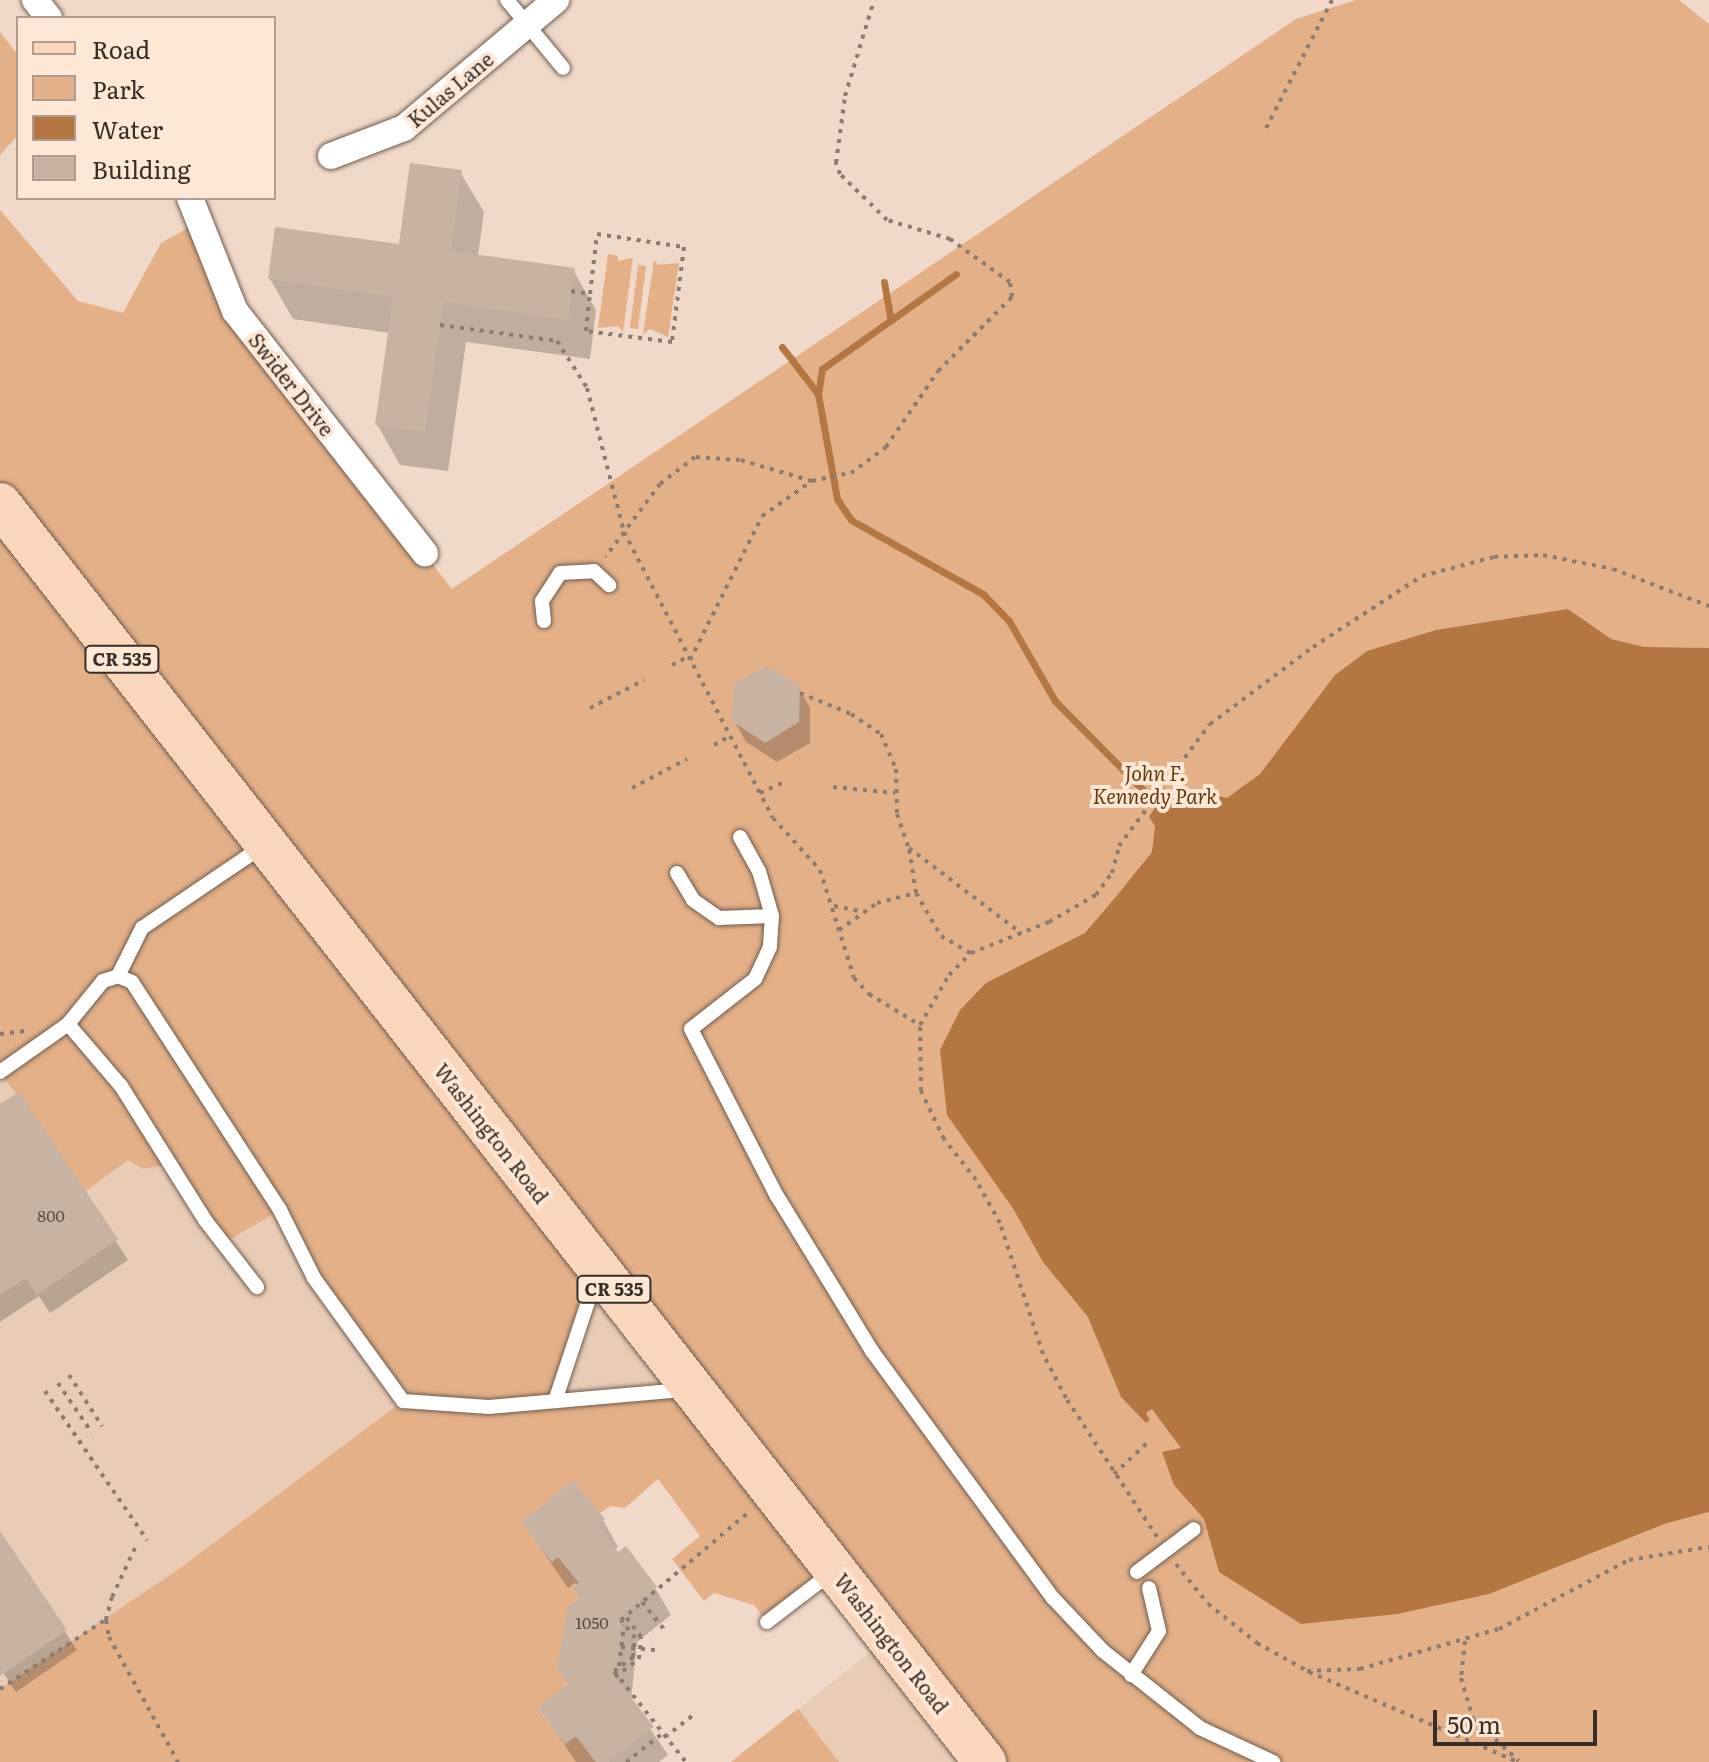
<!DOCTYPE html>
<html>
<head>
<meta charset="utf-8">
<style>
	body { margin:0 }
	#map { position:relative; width:1709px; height:1762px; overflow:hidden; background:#f0d9c8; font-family:Literata,serif }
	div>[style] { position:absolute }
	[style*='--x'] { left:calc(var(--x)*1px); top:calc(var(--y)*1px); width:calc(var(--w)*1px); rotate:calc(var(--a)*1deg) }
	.built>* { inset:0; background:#e8ccb6 }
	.green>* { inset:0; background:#e3b088 }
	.water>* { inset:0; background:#b57742 }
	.shadow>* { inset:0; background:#0003 }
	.stream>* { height:7px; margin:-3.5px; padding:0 3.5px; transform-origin:3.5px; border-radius:3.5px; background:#b57742 }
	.building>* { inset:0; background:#c8b2a1 }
	.path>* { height:4px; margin-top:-2px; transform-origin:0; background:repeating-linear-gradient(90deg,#8b7b70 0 4px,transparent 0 10px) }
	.roads { filter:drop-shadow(0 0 2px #705c4d) drop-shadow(0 0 2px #705c4d) }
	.service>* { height:14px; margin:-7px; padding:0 7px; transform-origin:7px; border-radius:7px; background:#fff }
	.minor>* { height:26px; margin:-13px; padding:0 13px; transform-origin:13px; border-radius:13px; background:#fff }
	.primary>* { height:42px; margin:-21px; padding:0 21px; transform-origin:21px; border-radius:21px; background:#fad7bc }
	span { translate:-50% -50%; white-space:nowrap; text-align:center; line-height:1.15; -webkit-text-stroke:8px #fee7d5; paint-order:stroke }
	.number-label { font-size:16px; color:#5b4f46 }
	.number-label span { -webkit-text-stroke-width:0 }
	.shield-label span { padding:2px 6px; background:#fee7d5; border:2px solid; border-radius:6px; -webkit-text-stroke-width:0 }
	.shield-label { font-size:18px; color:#372e28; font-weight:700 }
	.street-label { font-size:20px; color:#372e28 }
	.park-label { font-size:20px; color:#643a11; font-style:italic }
	.legend { position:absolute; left:16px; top:16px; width:260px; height:184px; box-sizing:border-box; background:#fee7d5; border:2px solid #ae9d90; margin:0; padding:10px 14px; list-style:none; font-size:24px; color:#372e28 }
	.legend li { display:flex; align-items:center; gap:16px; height:40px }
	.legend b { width:40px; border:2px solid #ae9d90 }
	.scale { position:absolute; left:1433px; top:1710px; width:164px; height:36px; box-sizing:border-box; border:4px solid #372e28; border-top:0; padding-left:10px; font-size:24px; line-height:28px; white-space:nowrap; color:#372e28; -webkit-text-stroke:6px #fee7d5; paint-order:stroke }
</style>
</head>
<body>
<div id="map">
	<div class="built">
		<i style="clip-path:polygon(244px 814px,705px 1404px,0 1762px,0 987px)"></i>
		<i style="clip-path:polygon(888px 1638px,985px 1762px,731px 1762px)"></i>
	</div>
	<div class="green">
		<i style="clip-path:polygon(evenodd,1356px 0,1679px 0,1709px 24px,1709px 1762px,985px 1762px,835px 1571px,767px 1622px,754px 1605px,714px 1593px,704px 1601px,672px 1559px,700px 1536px,658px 1479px,625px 1508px,611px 1506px,600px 1513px,564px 1488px,521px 1522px,551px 1561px,558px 1557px,579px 1583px,572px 1588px,579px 1598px,568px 1606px,569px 1683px,537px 1708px,565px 1743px,576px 1736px,596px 1762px,0 1762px,0 1689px,179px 1569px,403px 1401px,338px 1314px,280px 1210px,224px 1243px,169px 1164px,143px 1169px,128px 1160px,86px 1191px,0 1072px,0 210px,78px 301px,123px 313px,161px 243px,202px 220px,286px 378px,452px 589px,1296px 19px,1356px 0,599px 1271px,693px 1390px,556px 1400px,599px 1271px)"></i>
		<i style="clip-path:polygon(0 32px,18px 55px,18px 135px,0 155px)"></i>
		<i style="clip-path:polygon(608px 254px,618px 256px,618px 261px,633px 258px,623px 332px,618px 326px,598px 328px)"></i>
		<i style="clip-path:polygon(654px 260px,658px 265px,679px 263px,668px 337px,650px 329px,643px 334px)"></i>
		<i style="clip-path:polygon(638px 265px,646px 266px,638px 329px,630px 328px)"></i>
		<i style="clip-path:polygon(798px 1709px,839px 1762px,731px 1762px,781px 1722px)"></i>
	</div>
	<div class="water">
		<i style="clip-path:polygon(1568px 609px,1611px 639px,1644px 647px,1709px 648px,1709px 1512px,1667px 1523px,1489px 1594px,1397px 1614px,1301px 1624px,1219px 1572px,1204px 1519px,1174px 1485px,1162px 1452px,1181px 1448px,1152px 1409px,1146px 1413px,1150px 1420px,1146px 1423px,1121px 1397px,1088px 1317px,1043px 1262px,1014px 1210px,947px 1115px,940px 1050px,960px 1010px,986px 983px,1085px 933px,1119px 893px,1152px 852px,1155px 826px,1149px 817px,1165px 791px,1188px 789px,1227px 798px,1260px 774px,1335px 675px,1367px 651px,1436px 630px)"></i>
	</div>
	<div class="shadow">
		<i style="clip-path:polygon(460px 172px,484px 212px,478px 256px,573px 270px,596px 310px,590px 359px,466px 342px,448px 471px,400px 465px,377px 424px,390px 333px,293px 319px,270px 279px,400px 246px)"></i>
		<i style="clip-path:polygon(798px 687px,810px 708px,810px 743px,777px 762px,746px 742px,734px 721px)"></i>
		<i style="clip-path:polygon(19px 1094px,128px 1260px,50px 1313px,39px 1296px,0 1322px,0 1107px)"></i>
		<i style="clip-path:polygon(603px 1520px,618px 1547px,614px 1550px,655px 1588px,671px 1615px,637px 1642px,631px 1701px,668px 1755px,659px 1762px,576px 1762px,540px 1708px,570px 1685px,559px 1667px,581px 1599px,578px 1586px,575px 1583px,568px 1588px,523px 1522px)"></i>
		<i style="clip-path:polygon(0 1534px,77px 1650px,16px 1692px,0 1668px)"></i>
	</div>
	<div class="stream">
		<i style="--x:956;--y:274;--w:164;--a:144.7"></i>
		<i style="--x:822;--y:369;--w:25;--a:99"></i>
		<i style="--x:818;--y:394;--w:107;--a:79.7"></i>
		<i style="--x:837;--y:499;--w:25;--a:56"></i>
		<i style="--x:851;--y:520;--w:151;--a:29.3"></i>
		<i style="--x:983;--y:594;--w:37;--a:46"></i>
		<i style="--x:1009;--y:621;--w:92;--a:60.1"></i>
		<i style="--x:1055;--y:701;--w:145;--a:45.3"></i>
		<i style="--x:884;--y:282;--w:39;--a:80"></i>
		<i style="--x:782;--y:347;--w:59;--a:52.5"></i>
	</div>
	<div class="building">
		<i style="clip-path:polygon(410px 163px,462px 170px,451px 251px,575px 268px,568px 320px,443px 302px,425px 432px,375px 425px,393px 297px,268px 279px,275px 227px,399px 244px)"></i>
		<i style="clip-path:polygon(768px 666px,800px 686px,799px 722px,765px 743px,732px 721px,734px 684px)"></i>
		<i style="clip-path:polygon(19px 1092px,118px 1239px,37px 1295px,26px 1278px,0 1295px,0 1104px)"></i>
		<i style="clip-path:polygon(574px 1480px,605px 1519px,597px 1525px,618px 1552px,626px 1546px,657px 1587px,623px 1614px,616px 1678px,654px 1727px,609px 1762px,596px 1762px,576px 1736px,565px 1744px,537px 1707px,569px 1683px,557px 1668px,568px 1606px,579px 1598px,572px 1588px,579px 1583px,558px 1557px,552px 1562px,521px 1522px)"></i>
		<i style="clip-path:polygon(0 1531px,67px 1630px,0 1676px)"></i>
	</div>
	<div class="path">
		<i style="--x:1266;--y:128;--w:144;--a:-62.7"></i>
		<i style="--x:571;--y:291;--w:19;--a:9"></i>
		<i style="--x:590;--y:294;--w:60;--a:-83.3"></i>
		<i style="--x:597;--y:234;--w:88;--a:8.5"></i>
		<i style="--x:684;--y:247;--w:96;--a:97.2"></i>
		<i style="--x:672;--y:342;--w:87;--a:-172.7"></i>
		<i style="--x:586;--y:331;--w:37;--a:-84"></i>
		<i style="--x:440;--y:325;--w:118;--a:7.8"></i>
		<i style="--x:557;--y:341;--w:56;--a:57.4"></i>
		<i style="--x:587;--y:388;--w:149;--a:75.6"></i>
		<i style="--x:624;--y:532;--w:31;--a:127"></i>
		<i style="--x:812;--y:481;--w:75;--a:-163.7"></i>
		<i style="--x:740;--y:460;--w:45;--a:-176.2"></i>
		<i style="--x:695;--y:457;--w:44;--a:142.4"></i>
		<i style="--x:660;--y:484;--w:60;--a:126.9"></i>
		<i style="--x:624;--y:532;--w:322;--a:62.5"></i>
		<i style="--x:773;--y:818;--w:70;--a:47.9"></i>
		<i style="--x:820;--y:870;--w:113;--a:72.5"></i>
		<i style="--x:854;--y:978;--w:22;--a:47"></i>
		<i style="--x:869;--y:994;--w:60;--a:31.3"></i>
		<i style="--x:690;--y:660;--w:161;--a:-63.4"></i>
		<i style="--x:762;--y:516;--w:61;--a:-35"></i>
		<i style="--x:812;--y:481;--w:40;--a:-12"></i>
		<i style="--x:851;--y:473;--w:44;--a:-36.6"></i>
		<i style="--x:886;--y:447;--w:92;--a:-55.6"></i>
		<i style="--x:938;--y:371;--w:105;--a:-45"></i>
		<i style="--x:1012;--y:297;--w:15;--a:-98"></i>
		<i style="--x:1010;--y:282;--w:74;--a:-144.4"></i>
		<i style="--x:950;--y:239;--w:66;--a:-163.2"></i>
		<i style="--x:887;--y:220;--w:66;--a:-135.6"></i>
		<i style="--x:840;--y:174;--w:12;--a:-110"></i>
		<i style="--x:836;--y:163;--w:68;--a:-82.3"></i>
		<i style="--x:845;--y:96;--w:100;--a:-73.2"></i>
		<i style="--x:672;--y:665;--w:18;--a:-27"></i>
		<i style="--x:800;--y:693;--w:55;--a:22.4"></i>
		<i style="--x:851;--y:714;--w:36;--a:34"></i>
		<i style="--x:881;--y:734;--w:38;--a:67"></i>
		<i style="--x:896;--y:769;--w:45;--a:88.7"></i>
		<i style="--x:897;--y:814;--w:36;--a:71"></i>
		<i style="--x:909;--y:848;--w:141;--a:37.2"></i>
		<i style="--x:590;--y:708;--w:61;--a:-27.4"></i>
		<i style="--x:714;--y:745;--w:18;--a:-29"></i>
		<i style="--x:833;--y:787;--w:62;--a:5.5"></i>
		<i style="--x:632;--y:788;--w:62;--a:-27.8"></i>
		<i style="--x:760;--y:793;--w:27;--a:-24"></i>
		<i style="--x:916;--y:893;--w:50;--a:59.8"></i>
		<i style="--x:941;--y:936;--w:34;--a:30"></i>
		<i style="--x:834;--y:906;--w:26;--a:11"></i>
		<i style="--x:839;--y:930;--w:47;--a:-35.4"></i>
		<i style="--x:877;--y:903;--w:40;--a:-14.4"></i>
		<i style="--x:916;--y:893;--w:46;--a:-98.8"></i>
		<i style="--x:0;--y:1034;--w:25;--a:-7"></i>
		<i style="--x:69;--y:1375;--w:61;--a:57.1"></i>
		<i style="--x:58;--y:1383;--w:60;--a:55.8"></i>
		<i style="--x:45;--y:1391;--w:181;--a:55.6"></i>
		<i style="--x:1114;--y:1474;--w:48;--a:-43.3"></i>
		<i style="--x:1157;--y:1537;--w:166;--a:-123.2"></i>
		<i style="--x:1066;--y:1398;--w:50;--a:-117.6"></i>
		<i style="--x:1043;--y:1354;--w:138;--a:-108.2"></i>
		<i style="--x:1000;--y:1223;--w:49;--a:-119.2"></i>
		<i style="--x:976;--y:1180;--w:52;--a:-128"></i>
		<i style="--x:944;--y:1139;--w:53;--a:-115.6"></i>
		<i style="--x:921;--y:1091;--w:66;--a:-90.9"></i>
		<i style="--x:920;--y:1025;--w:58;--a:-59.9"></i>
		<i style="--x:949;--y:975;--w:31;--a:-45"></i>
		<i style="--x:971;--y:953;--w:84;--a:-21.7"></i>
		<i style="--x:1049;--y:922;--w:54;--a:-29.9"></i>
		<i style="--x:1096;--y:895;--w:27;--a:-54"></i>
		<i style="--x:1112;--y:873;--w:28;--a:-75"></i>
		<i style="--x:1119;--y:846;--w:152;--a:-53.3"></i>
		<i style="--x:1210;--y:724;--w:129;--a:-36.8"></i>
		<i style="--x:1313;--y:647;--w:130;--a:-33.1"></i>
		<i style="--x:1422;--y:576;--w:74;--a:-14.8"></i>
		<i style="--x:1494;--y:557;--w:49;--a:-2.3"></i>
		<i style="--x:1543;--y:555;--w:71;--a:11.3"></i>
		<i style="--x:1613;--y:569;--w:103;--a:21.1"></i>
		<i style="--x:135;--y:1548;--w:54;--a:115.1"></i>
		<i style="--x:112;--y:1597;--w:24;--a:105"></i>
		<i style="--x:106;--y:1620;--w:17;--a:80"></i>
		<i style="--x:109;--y:1637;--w:143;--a:61.1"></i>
		<i style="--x:1176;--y:1564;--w:51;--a:51.3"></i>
		<i style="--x:1208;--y:1604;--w:63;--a:38.5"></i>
		<i style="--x:1257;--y:1643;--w:57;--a:29.2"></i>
		<i style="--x:1307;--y:1671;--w:53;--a:-2.2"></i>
		<i style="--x:1360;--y:1669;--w:145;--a:-16.1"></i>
		<i style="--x:1499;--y:1629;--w:147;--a:-28"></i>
		<i style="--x:1629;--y:1560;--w:81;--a:-9.2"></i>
		<i style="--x:642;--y:1602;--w:38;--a:51"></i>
		<i style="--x:1465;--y:1641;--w:37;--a:96"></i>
		<i style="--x:1461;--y:1678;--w:43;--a:73.7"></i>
		<i style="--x:1473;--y:1719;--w:62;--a:42.4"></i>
		<i style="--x:621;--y:1647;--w:34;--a:5"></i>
		<i style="--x:619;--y:1666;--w:41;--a:-83"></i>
		<i style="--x:1309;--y:1672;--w:228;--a:23.3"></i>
		<i style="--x:615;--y:1677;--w:30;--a:-37"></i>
		<i style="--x:639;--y:1659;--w:22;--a:-85"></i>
		<i style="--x:641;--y:1637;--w:26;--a:-127"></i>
		<i style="--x:0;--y:1689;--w:126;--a:-33.3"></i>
		<i style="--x:665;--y:1737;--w:36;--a:-38"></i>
		<i style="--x:685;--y:1761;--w:115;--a:-128.3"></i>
		<i style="--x:614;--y:1671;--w:24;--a:-36"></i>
		<i style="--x:633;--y:1657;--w:19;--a:-84"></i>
		<i style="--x:635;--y:1638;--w:23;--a:-128"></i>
		<i style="--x:621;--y:1620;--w:169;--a:-40.2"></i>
		<i style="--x:626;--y:1762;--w:47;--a:-38.1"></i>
	</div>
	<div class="roads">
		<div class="service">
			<i style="--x:507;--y:0;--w:88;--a:50.5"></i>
			<i style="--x:544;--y:621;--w:20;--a:-96"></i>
			<i style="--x:542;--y:601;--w:33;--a:-57"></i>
			<i style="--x:560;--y:573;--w:34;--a:-3"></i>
			<i style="--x:594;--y:571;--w:21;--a:43"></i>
			<i style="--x:740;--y:837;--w:39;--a:61"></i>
			<i style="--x:759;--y:871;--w:47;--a:73.9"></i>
			<i style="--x:772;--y:916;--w:31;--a:94"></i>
			<i style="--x:770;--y:947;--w:35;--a:115"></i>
			<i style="--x:755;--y:979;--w:81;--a:142"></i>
			<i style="--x:691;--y:1029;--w:188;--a:62.8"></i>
			<i style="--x:777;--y:1196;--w:182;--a:58.5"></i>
			<i style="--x:872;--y:1351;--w:306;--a:53.8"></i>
			<i style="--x:1053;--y:1598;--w:73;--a:46.7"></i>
			<i style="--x:1103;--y:1651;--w:124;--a:38.4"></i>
			<i style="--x:1200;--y:1728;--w:81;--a:25"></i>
			<i style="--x:677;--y:873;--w:31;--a:59"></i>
			<i style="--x:693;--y:900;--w:32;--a:35"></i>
			<i style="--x:719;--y:918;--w:53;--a:-2.2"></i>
			<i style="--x:118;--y:976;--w:54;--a:-63.4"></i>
			<i style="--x:142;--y:928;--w:146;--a:-34.1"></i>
			<i style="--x:68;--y:1024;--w:82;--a:49.5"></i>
			<i style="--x:121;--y:1086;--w:158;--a:57.9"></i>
			<i style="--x:205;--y:1220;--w:85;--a:52.2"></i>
			<i style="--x:0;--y:1072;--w:83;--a:-35.2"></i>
			<i style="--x:68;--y:1024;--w:55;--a:-50.9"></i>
			<i style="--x:103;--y:981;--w:16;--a:-18"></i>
			<i style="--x:118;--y:976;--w:15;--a:23"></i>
			<i style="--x:132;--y:982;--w:272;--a:57"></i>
			<i style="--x:280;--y:1210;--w:76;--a:63.4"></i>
			<i style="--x:314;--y:1278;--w:152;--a:54.1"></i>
			<i style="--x:403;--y:1401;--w:86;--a:4"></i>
			<i style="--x:489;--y:1407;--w:197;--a:-5"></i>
			<i style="--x:555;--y:1401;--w:130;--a:-71.6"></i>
			<i style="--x:1137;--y:1572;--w:71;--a:-37"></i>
			<i style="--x:767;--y:1622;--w:81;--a:-37.4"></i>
			<i style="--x:1131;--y:1675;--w:52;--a:-57.5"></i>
			<i style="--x:1159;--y:1631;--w:44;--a:-103.1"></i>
		</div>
		<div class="minor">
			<i style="--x:35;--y:0;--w:23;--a:52"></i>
			<i style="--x:331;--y:156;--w:78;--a:-21"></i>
			<i style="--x:404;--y:128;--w:199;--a:-40.1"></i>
			<i style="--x:190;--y:198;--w:122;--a:68.3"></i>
			<i style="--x:235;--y:311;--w:308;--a:51.9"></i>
		</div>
		<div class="primary">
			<i style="--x:0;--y:504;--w:1598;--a:51.94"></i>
		</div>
	</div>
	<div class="number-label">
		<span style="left:51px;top:1215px">800</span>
		<span style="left:592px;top:1622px">1050</span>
	</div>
	<div class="shield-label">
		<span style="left:122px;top:659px">CR 535</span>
		<span style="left:614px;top:1289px">CR 535</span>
	</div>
	<div class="street-label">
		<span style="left:450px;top:89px;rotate:-40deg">Kulas Lane</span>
		<span style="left:292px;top:384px;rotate:52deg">Swider Drive</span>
		<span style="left:492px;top:1133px;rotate:52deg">Washington Road</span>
		<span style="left:892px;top:1643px;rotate:52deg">Washington Road</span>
	</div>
	<div class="park-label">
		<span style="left:1155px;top:784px">John F.<br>Kennedy Park</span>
	</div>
	<ul class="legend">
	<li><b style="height:10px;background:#fad7bc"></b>Road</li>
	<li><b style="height:22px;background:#e3b088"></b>Park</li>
	<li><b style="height:22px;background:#b57742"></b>Water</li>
	<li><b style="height:22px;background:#c8b2a1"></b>Building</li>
	</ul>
	<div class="scale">50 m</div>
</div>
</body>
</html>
